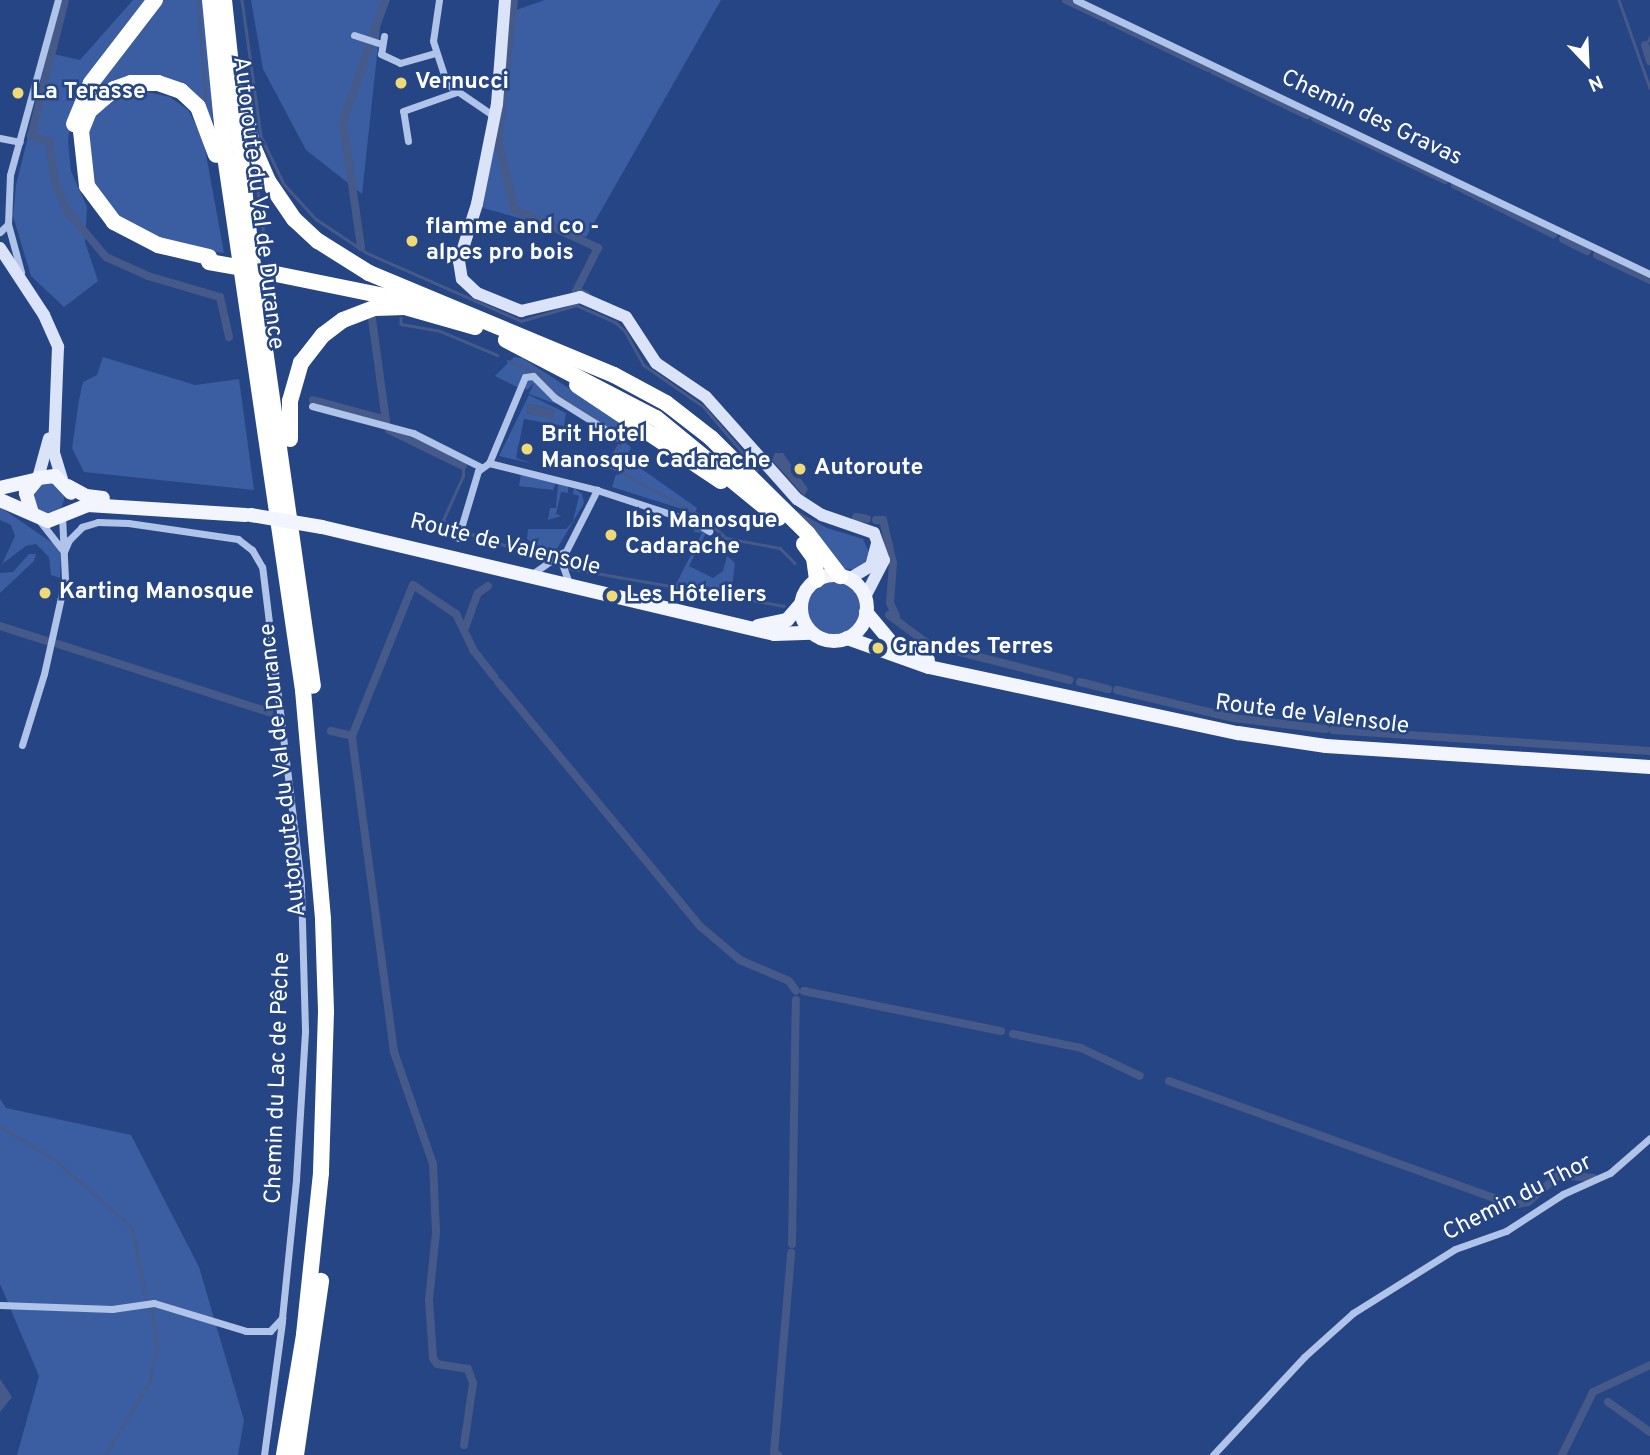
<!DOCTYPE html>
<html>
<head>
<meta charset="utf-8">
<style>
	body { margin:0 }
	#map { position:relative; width:1650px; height:1455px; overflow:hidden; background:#264584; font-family:Overpass,sans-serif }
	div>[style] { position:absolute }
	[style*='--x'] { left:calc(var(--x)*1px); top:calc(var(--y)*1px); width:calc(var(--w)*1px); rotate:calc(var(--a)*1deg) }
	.green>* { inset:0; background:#3b5da1 }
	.round { border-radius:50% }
	.water>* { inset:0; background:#455a89 }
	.stream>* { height:2.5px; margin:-1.25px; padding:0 1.25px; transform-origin:1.25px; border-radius:1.25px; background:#455a89 }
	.canal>* { height:8px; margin:-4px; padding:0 4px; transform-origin:4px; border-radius:4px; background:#455a89 }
	.street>* { height:7px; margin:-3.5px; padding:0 3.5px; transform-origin:3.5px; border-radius:3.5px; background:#b0c3e8 }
	.secondary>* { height:12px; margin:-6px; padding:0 6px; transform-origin:6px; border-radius:6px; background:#dae3f7 }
	.primary>* { height:14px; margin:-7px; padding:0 7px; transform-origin:7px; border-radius:7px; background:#f2f5fe }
	.primary>.ring { margin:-7px; padding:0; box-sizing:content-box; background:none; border:14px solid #f2f5fe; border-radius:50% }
	.highway>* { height:16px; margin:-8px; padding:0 8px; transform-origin:8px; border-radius:8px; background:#fff }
	.primary-bridge>* { height:14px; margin:-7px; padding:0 7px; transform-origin:7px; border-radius:7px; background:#f2f5fe }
	.highway-bridge>* { height:16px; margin:-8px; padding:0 8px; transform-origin:8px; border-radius:8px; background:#fff }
	.dots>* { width:19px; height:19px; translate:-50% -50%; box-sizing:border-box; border:4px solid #264584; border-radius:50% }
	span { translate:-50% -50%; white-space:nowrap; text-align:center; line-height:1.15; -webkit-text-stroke:5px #264584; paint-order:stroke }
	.poi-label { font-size:23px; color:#fff; font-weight:700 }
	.left { translate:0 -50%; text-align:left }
	.street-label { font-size:23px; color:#fff }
	.north { position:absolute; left:1552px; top:28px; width:70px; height:70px; -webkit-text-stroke:5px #264584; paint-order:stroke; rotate:157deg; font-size:19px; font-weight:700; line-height:28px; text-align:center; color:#fff }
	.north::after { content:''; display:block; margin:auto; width:24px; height:32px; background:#fff; clip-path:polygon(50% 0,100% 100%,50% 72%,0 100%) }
</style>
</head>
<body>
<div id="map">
	<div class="green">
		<i style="clip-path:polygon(133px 0,148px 0,72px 110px,68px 141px,71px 171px,87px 207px,85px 242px,98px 281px,64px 307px,31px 276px,13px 216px,16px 185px,49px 53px,80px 60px)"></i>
		<i style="clip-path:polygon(162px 0,205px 0,213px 121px,198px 101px,139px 76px,82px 114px,93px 86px)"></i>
		<i style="clip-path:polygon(251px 0,383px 0,362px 194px,306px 150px,263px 69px)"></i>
		<i style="clip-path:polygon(545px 0,721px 0,586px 237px,483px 208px,516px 10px)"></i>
		<i style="clip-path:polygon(143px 91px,170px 97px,188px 110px,203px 138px,224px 253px,177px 247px,131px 229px,100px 197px,89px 174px,87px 133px,95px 112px,119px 95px)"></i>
		<i style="clip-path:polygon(103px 357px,195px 385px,239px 379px,254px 490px,84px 472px,72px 448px,79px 400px,83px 382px,97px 375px)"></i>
		<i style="clip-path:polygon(514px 357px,522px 358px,558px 381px,623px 425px,621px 428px,612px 432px,526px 373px,519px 388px,495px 376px)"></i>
		<i style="clip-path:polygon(531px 378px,564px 407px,529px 394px,534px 383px,527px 390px,524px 387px)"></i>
		<i style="clip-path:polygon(evenodd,529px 395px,566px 413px,564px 426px,524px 419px,516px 458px,534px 464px,499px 456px,529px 395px,528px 404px,555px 410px,553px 418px,526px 413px,528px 404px)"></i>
		<i style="clip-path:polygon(623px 441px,631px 447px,626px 458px,697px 508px,695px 513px,612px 487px,617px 471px,607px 468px)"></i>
		<i style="clip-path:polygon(521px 474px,556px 483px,553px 490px,519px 486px)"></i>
		<i class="round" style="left:32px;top:482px;width:32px;height:32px"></i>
		<i style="clip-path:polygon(558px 484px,568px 486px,568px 493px,561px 492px,556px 514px,561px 516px,548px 520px,550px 508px,556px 508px)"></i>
		<i style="clip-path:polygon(574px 488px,582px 494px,584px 503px,549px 562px,540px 547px,527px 539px,528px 529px,566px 529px,573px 521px,579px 496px,573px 494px)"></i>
		<i style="clip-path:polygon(0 507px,54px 544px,61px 555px,60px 578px,51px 575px,49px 557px,36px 544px,26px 546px,2px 564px,15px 536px,11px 525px,0 520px)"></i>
		<i style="clip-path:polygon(800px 513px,827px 528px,863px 539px,869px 552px,862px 570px,845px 569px,797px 516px)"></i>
		<i style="clip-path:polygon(695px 526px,706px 533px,689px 566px,713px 578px,723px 571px,727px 556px,735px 563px,731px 596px,675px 586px,702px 533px,694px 532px)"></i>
		<i style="clip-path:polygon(29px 554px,36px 554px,34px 561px,0 593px,0 573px,13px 572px)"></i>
		<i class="round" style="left:808px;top:582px;width:52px;height:52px"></i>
		<i style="clip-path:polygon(0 1099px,6px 1108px,131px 1135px,199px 1267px,244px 1420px,238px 1455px,17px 1455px,39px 1376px,0 1284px)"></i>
	</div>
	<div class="water">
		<i style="clip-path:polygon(528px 404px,555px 410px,553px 419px,526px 413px)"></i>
		<i style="clip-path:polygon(775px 453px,783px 453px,808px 489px,804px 496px,772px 460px)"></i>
		<i style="clip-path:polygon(0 1379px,12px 1397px,0 1412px)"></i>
	</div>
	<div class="stream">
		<i style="--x:198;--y:0;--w:101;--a:85.5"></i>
		<i style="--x:242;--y:0;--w:137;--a:82"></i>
		<i style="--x:261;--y:136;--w:53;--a:64.4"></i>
		<i style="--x:284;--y:184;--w:47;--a:47.6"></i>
		<i style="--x:316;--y:219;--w:61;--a:33.7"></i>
		<i style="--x:367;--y:253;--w:168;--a:23.8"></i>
		<i style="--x:521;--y:321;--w:57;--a:-16.2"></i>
		<i style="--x:576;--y:305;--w:43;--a:23.6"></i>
		<i style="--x:615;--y:322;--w:13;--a:42"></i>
		<i style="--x:625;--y:331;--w:39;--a:61"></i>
		<i style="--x:644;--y:365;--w:73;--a:35"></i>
		<i style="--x:704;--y:407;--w:82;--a:49.5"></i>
		<i style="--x:1619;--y:0;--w:93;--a:70.6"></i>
		<i style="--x:1648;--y:41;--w:4;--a:-63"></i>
		<i style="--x:256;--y:177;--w:73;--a:82.1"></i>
		<i style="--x:271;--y:289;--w:17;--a:80"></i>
		<i style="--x:401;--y:318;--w:6;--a:90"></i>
		<i style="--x:401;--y:324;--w:40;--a:10"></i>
		<i style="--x:440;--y:331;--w:62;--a:22.8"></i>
		<i style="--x:508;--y:361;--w:35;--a:22"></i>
		<i style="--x:540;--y:374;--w:16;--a:55"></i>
		<i style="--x:554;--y:392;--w:56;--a:33.4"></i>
		<i style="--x:619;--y:445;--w:16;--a:120"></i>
		<i style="--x:611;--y:459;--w:8;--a:83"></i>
		<i style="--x:612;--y:467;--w:104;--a:28.8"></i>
		<i style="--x:703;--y:517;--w:31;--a:42"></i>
		<i style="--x:726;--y:538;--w:55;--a:10.5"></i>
		<i style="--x:780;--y:548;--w:21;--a:45"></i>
		<i style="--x:797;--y:512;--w:29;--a:34"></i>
		<i style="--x:450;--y:529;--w:11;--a:-128"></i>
		<i style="--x:443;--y:520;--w:48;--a:-65.6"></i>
		<i style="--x:463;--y:476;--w:10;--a:-90"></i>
		<i style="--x:465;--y:532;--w:79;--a:18.4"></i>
		<i style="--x:567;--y:568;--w:220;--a:9.9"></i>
		<i style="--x:0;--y:1126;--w:63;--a:31.4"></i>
		<i style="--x:54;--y:1159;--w:103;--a:41.1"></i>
		<i style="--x:132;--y:1227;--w:72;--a:78.8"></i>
		<i style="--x:105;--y:1455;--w:87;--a:-58.7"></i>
		<i style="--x:150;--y:1381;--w:36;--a:-79"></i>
		<i style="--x:157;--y:1346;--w:38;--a:-99"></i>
	</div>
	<div class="canal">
		<i style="--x:65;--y:0;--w:140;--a:104"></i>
		<i style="--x:31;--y:136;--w:19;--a:16"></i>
		<i style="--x:49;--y:141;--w:42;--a:81.9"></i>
		<i style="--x:55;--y:183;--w:32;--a:66"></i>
		<i style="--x:68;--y:212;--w:59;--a:49.8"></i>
		<i style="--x:106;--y:257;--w:46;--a:24.3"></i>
		<i style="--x:148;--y:276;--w:75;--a:16.3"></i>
		<i style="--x:220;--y:297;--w:41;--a:77.3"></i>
		<i style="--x:514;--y:0;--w:141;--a:96.5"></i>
		<i style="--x:498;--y:140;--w:71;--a:76.9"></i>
		<i style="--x:514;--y:209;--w:93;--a:24.9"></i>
		<i style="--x:598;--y:248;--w:48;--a:117.1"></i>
		<i style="--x:576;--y:291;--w:11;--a:22"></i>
		<i style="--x:1066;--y:0;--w:42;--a:25.3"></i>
		<i style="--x:1110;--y:21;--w:109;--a:25.6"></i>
		<i style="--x:373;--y:35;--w:37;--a:-70"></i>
		<i style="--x:1645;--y:45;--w:17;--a:73"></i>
		<i style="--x:1214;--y:71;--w:103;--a:25.3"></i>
		<i style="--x:1315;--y:118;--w:144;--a:25.5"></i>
		<i style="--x:1455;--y:185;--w:110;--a:26.6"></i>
		<i style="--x:1563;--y:239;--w:27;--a:27"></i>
		<i style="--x:361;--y:247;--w:126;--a:-98.2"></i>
		<i style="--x:343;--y:122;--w:79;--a:-70.9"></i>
		<i style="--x:1597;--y:255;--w:59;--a:25.3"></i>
		<i style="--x:372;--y:319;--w:103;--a:82.2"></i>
		<i style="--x:313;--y:400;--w:68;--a:15.3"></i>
		<i style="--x:389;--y:430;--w:82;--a:25.9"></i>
		<i style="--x:856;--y:517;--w:11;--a:10"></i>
		<i style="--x:876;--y:520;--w:7;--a:0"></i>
		<i style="--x:883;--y:520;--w:44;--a:76.9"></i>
		<i style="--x:893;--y:563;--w:40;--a:94.3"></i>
		<i style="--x:890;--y:603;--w:14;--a:65"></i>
		<i style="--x:889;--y:615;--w:49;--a:36.6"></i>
		<i style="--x:928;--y:644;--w:146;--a:14.3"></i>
		<i style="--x:0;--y:626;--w:49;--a:17.7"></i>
		<i style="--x:465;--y:628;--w:37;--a:-70"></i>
		<i style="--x:478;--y:593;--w:12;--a:-35"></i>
		<i style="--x:58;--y:644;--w:222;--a:17.9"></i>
		<i style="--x:498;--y:682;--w:318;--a:50.4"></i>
		<i style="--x:701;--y:927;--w:51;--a:40.2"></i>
		<i style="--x:740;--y:960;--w:53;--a:23.2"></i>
		<i style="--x:789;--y:981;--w:12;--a:55"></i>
		<i style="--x:1080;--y:682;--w:29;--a:14"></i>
		<i style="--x:1117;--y:690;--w:120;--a:13.5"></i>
		<i style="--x:1234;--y:718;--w:92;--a:6.9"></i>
		<i style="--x:1333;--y:730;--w:318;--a:3.8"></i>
		<i style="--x:331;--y:731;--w:22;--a:13"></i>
		<i style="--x:804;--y:991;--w:201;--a:11.5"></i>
		<i style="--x:1013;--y:1034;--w:69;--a:11.6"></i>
		<i style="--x:1081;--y:1048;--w:65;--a:25.4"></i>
		<i style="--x:1169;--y:1081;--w:366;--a:19.8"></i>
		<i style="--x:1513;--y:1205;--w:15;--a:-11"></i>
		<i style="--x:1528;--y:1202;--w:41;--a:-41.1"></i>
		<i style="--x:1559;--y:1175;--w:35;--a:5"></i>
		<i style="--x:792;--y:1244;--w:244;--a:-89.1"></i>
		<i style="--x:1608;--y:1402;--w:52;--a:35.5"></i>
		<i style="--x:464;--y:1445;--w:63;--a:-81.7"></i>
		<i style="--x:473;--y:1383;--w:15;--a:-110"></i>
		<i style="--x:468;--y:1369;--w:31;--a:-171"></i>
		<i style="--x:437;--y:1364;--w:7;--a:-124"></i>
		<i style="--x:433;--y:1358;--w:58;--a:-93.9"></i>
		<i style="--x:429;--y:1300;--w:68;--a:-84.1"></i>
		<i style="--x:436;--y:1232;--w:68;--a:-92.5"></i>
		<i style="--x:433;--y:1164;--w:119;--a:-109.2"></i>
		<i style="--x:394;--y:1052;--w:319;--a:-97.6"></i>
		<i style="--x:352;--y:736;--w:163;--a:-68"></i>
		<i style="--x:413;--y:585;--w:52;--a:34"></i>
		<i style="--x:456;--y:614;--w:41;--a:64.1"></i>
		<i style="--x:474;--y:651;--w:33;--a:52"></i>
		<i style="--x:778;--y:1455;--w:4;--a:-153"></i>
		<i style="--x:774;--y:1453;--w:201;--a:-85.1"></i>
		<i style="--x:1562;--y:1455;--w:70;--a:-63.8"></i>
		<i style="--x:1593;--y:1392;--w:63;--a:-25.3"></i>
	</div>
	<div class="street">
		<i style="--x:439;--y:0;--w:41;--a:98.3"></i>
		<i style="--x:433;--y:41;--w:45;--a:72"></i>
		<i style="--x:447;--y:84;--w:57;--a:34.2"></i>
		<i style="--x:1076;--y:0;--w:636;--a:25.52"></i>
		<i style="--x:354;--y:35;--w:29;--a:18"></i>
		<i style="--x:384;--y:36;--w:18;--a:99"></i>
		<i style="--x:381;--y:54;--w:21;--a:25"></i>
		<i style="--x:400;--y:63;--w:37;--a:-16"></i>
		<i style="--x:0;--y:138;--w:20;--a:11"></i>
		<i style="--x:408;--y:141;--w:30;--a:-99"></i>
		<i style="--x:403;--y:111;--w:57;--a:-19.4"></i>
		<i style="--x:8;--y:224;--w:49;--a:-87.7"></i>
		<i style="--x:10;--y:175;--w:181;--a:-74.7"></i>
		<i style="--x:0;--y:232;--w:11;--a:-45"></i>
		<i style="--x:8;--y:224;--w:50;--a:74.8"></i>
		<i style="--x:312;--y:406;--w:105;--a:15"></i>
		<i style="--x:413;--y:433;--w:76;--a:26.6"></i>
		<i style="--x:489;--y:463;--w:111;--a:14"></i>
		<i style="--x:39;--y:520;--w:37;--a:52"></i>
		<i style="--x:458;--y:538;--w:70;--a:-73.4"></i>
		<i style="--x:478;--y:471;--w:14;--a:-36"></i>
		<i style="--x:489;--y:463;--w:93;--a:-67.3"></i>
		<i style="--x:525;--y:377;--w:8;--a:-7"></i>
		<i style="--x:533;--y:376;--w:31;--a:45"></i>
		<i style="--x:555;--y:398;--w:75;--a:32"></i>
		<i style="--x:532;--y:574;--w:37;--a:-35"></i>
		<i style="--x:569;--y:583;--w:23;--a:-110"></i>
		<i style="--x:561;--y:561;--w:80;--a:-63.1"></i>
		<i style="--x:597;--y:490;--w:103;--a:18.1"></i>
		<i style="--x:695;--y:522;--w:17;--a:33"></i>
		<i style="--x:22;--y:745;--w:74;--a:-72.8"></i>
		<i style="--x:44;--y:674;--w:97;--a:-77.5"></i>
		<i style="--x:65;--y:579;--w:63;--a:-92.7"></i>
		<i style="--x:0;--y:1305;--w:112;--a:2"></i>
		<i style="--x:112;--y:1309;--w:42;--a:-8.1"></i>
		<i style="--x:154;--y:1303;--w:96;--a:16.9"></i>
		<i style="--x:246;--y:1331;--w:24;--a:0"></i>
		<i style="--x:270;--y:1331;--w:18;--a:-47"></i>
		<i style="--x:282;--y:1318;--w:140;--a:-84.2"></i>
		<i style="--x:296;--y:1179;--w:149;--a:-86.5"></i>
		<i style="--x:305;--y:1030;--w:147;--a:-91.6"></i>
		<i style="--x:301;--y:883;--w:318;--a:-97"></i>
		<i style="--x:262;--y:567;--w:20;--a:-120"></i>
		<i style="--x:252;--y:550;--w:18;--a:-142"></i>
		<i style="--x:238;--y:539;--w:111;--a:-171.7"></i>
		<i style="--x:128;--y:523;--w:30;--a:-178"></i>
		<i style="--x:98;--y:522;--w:17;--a:163"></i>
		<i style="--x:82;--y:527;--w:18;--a:135"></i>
		<i style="--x:69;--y:540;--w:13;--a:113"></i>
		<i style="--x:264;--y:1455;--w:135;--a:-82.3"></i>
		<i style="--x:1213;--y:1455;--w:134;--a:-47.1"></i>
		<i style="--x:1304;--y:1357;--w:66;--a:-41.9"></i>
		<i style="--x:1353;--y:1313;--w:120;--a:-32.1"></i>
		<i style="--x:1455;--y:1249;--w:54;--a:-19.4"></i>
		<i style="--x:1506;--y:1231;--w:68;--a:-33"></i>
		<i style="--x:1563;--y:1194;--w:51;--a:-24.1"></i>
		<i style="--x:1610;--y:1173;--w:53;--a:-41.2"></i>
	</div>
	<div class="secondary">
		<i style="--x:505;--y:0;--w:104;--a:94.4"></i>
		<i style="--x:497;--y:104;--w:102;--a:101.3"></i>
		<i style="--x:477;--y:204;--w:60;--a:107.5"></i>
		<i style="--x:459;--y:261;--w:18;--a:81"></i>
		<i style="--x:462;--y:279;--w:21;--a:43"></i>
		<i style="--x:477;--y:293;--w:48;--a:22.2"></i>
		<i style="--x:521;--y:311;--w:61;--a:-13.3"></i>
		<i style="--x:580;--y:297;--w:50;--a:23.5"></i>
		<i style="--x:626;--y:317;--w:55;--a:56.9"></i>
		<i style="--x:656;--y:363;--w:60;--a:34.2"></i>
		<i style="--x:706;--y:397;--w:137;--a:48.3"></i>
		<i style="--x:797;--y:499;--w:30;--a:33"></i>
		<i style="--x:822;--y:515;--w:55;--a:19.1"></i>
		<i style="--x:874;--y:533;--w:29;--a:70"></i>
		<i style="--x:884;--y:560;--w:42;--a:117.2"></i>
		<i style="--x:0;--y:248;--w:80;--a:56.7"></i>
		<i style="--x:44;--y:315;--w:35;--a:66"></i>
		<i style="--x:58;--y:347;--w:106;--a:92.2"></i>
		<i style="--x:54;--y:453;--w:28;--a:73"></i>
		<i style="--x:38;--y:478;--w:41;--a:-74.6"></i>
		<i style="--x:849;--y:579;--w:26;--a:-31"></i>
		<i style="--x:871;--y:566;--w:23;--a:-75"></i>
	</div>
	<div class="primary">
		<i style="--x:68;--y:486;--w:21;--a:29"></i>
		<i style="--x:86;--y:496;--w:17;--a:7"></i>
		<i style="--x:0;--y:488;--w:35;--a:-13"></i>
		<i style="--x:0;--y:500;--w:52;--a:23.6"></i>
		<i style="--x:48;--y:521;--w:43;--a:-21.8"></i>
		<i style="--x:88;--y:505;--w:158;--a:3.6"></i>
		<i style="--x:32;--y:513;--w:21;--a:-107"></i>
		<i style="--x:26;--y:493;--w:19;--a:-51"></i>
		<i style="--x:38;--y:478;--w:17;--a:-7"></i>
		<i style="--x:55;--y:476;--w:23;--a:47"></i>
		<i style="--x:322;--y:527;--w:464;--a:13.3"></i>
		<i style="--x:774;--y:634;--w:37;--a:-2"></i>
		<i class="ring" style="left:801px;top:575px;width:52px;height:52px"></i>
		<i style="--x:866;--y:612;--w:39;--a:50"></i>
		<i style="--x:891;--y:642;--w:41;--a:25.9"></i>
		<i style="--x:758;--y:626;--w:30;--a:-12"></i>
		<i style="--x:787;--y:620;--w:21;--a:-49"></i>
		<i style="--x:847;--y:638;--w:87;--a:19.5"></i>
		<i style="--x:929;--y:667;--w:316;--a:12.1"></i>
		<i style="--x:1238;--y:733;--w:89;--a:8.4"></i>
		<i style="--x:1326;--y:746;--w:325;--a:3.7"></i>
	</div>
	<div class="highway">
		<i style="--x:210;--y:0;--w:157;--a:84.5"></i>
		<i style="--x:225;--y:156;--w:540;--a:81.69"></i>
		<i style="--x:303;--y:690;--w:231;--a:85"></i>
		<i style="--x:323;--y:920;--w:92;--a:88.1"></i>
		<i style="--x:326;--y:1012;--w:161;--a:91.8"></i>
		<i style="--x:321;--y:1173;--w:163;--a:96"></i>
		<i style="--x:304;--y:1335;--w:122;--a:99.5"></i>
		<i style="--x:224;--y:0;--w:252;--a:83.9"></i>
		<i style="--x:251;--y:251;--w:439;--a:81.9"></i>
		<i style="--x:242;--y:93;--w:52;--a:78.9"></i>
		<i style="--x:252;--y:144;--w:40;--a:66.6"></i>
		<i style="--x:268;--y:181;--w:46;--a:55.6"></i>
		<i style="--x:294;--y:219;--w:33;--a:43"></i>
		<i style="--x:318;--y:241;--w:60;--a:32.1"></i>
		<i style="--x:369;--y:273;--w:265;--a:22.6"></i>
		<i style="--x:614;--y:375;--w:59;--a:28.3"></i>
		<i style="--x:666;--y:403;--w:57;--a:37.9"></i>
		<i style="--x:711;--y:438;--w:136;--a:44.7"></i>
		<i style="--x:808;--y:534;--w:53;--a:52.7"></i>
		<i style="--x:74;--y:124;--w:44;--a:-67.5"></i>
		<i style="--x:91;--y:83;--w:105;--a:-52.4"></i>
		<i style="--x:209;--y:257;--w:52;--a:-166.8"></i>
		<i style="--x:158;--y:245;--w:50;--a:-152.4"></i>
		<i style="--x:114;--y:222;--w:45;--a:-126.9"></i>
		<i style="--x:87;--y:186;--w:55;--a:-96.2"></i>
		<i style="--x:81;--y:131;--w:22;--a:-68"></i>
		<i style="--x:89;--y:111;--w:33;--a:-41"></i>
		<i style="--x:114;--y:89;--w:18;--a:-19"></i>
		<i style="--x:131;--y:83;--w:27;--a:0"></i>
		<i style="--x:158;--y:83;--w:24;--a:19"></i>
		<i style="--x:181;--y:91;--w:23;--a:43"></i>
		<i style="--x:198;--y:107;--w:51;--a:69.4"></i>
		<i style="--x:271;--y:273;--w:150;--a:11.5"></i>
		<i style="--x:506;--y:340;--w:169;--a:27.5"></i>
		<i style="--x:656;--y:418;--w:158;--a:39.3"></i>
		<i style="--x:577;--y:385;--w:173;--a:33.7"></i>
		<i style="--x:290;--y:439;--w:38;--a:-90"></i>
		<i style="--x:290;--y:401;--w:40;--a:-74"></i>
		<i style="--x:301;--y:363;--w:36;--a:-52"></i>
		<i style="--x:323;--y:335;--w:25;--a:-37"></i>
		<i style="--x:343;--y:320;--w:34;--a:-21"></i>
		<i style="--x:375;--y:308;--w:30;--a:-2"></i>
		<i style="--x:405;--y:307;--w:73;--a:15.9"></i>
		<i style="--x:804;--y:544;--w:17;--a:54"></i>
		<i style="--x:814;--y:558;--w:22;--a:82"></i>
		<i style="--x:296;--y:1455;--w:176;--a:-81.8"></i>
	</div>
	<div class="primary-bridge">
		<i style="--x:251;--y:515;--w:72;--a:9.6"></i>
	</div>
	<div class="highway-bridge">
		<i style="--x:209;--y:262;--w:63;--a:10.1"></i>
	</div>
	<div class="dots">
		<i style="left:401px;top:83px;background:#f0da75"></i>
		<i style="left:18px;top:93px;background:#f0da75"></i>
		<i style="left:412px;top:241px;background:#f0da75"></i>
		<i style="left:527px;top:449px;background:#f0da75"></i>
		<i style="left:800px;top:469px;background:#f0da75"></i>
		<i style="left:611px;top:535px;background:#f0da75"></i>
		<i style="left:45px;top:593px;background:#f0da75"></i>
		<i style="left:612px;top:596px;background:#f0da75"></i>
		<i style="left:878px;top:648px;background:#f0da75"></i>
	</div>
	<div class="poi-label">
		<span class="left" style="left:415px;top:83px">Vernucci</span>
		<span class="left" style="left:32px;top:93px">La Terasse</span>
		<span class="left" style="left:426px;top:241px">flamme and co -<br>alpes pro bois</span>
		<span class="left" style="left:541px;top:449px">Brit Hotel<br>Manosque Cadarache</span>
		<span class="left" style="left:814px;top:469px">Autoroute</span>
		<span class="left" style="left:625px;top:535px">Ibis Manosque<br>Cadarache</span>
		<span class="left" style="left:59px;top:593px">Karting Manosque</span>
		<span class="left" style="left:626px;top:596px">Les Hôteliers</span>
		<span class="left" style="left:892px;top:648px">Grandes Terres</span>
	</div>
	<div class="street-label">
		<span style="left:1371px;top:119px;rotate:25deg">Chemin des Gravas</span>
		<span style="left:257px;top:203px;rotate:83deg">Autoroute du Val de Durance</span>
		<span style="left:505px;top:546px;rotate:14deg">Route de Valensole</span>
		<span style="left:1312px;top:716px;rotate:7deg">Route de Valensole</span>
		<span style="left:284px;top:770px;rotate:-96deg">Autoroute du Val de Durance</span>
		<span style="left:279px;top:1078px;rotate:-88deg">Chemin du Lac de Pêche</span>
		<span style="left:1518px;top:1199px;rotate:-27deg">Chemin du Thor</span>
	</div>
	<div class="north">N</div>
</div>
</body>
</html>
